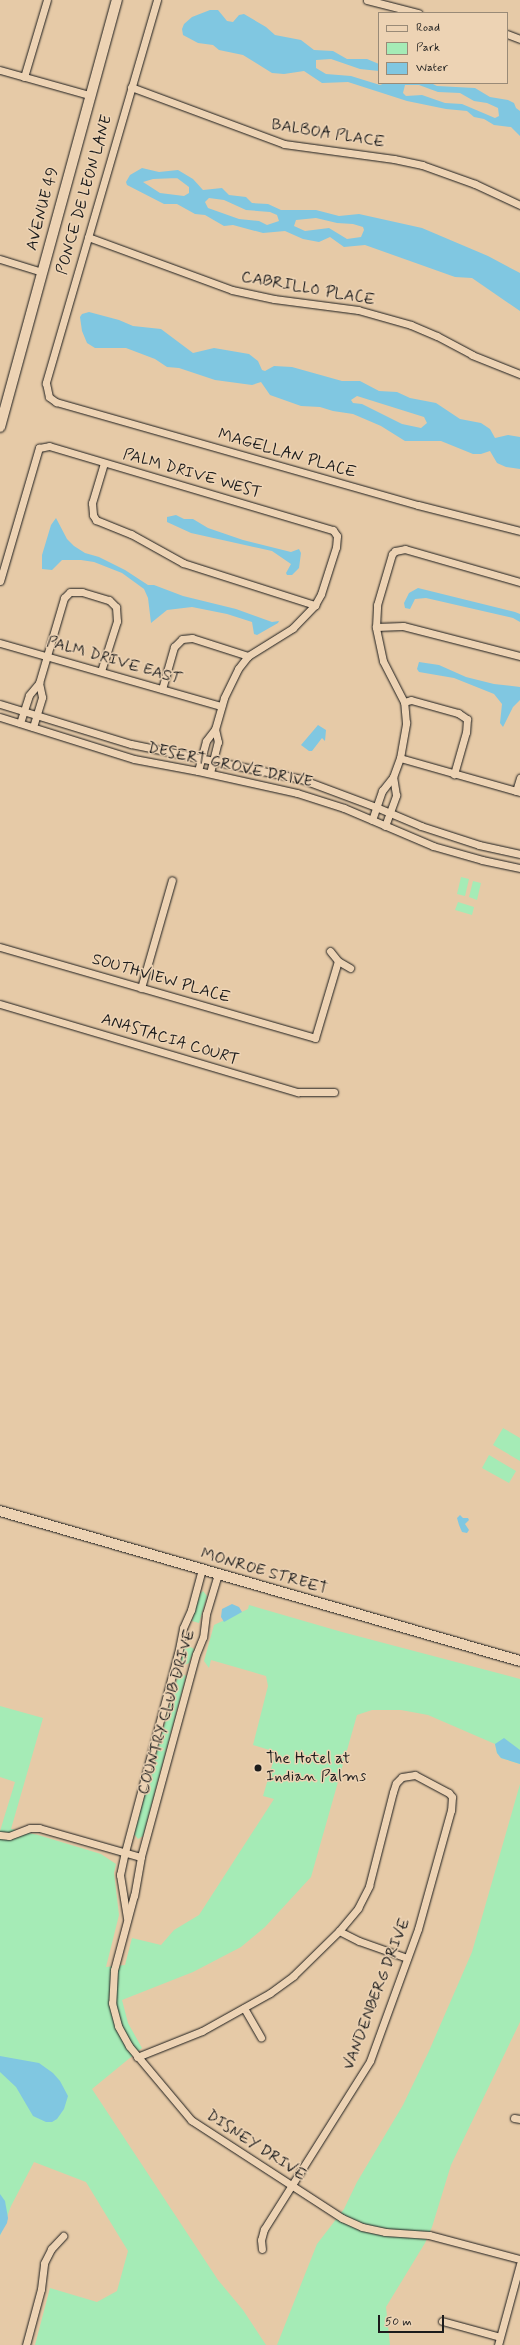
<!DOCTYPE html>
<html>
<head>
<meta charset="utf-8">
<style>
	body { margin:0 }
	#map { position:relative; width:520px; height:2345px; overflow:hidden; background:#e6caa7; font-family:Mynerve,sans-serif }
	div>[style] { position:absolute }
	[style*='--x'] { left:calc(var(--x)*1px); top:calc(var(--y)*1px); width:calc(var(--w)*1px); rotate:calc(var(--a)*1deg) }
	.green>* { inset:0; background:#a5ebb6 }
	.water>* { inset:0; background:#80c7e1 }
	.roads { filter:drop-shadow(0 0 1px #1c1c1c) drop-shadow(0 0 1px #1c1c1c) }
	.street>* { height:7px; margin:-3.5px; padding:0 3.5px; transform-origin:3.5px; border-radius:3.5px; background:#edd3b4 }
	.secondary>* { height:10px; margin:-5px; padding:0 5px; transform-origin:5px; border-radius:5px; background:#edd3b4 }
	.dots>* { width:11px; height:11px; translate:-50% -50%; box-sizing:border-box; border:2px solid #edd3b4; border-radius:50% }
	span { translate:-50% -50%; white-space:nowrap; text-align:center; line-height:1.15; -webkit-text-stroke:3px #edd3b4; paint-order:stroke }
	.street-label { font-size:16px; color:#1c1c1c }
	.poi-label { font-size:16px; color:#1c1c1c }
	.left { translate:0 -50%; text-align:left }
	.legend { position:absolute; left:378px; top:12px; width:130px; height:72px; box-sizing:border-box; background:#edd3b4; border:1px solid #998a77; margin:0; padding:5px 7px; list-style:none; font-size:12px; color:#1c1c1c }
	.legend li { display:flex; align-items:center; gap:8px; height:20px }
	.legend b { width:20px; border:1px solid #998a77 }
	.scale { position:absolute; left:378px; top:2315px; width:66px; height:18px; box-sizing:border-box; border:2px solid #1c1c1c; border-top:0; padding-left:5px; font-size:12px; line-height:14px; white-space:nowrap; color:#1c1c1c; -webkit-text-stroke:3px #edd3b4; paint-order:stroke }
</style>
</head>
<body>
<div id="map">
	<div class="green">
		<i style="clip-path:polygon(461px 877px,469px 879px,465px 896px,457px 894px)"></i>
		<i style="clip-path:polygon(473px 881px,481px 883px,477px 900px,469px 897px)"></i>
		<i style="clip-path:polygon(458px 902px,474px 907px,472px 915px,455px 910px)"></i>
		<i style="clip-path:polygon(503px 1428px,520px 1438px,520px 1461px,493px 1445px)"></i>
		<i style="clip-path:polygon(489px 1455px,516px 1471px,509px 1483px,482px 1468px)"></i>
		<i style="clip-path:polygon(203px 1591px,207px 1596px,199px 1623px,192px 1621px,200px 1594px)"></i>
		<i style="clip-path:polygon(249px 1605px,342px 1632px,520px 1679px,520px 1764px,501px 1758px,497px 1753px,495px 1744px,428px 1715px,401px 1710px,372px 1710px,357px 1715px,311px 1877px,265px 1927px,241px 1947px,193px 1972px,122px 2000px,128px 2023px,142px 2048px,92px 2089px,218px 2280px,243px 2310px,266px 2345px,35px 2345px,50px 2288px,97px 2302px,117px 2291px,128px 2251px,86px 2182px,34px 2162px,11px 2206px,0 2236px,0 1831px,15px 1782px,0 1777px,0 1706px,43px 1718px,11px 1829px,38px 1835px,101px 1854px,116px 1864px,114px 1873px,119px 1915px,106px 1967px,125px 1965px,132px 1938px,161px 1945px,174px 1930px,199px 1915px,274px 1799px,263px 1796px,276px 1752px,253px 1745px,268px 1686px,266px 1676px,211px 1660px,209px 1668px,204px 1661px,214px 1625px,248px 1609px)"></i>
		<i style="clip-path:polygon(187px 1645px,194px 1649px,189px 1663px,184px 1665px,181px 1660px,185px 1646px)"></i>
		<i style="clip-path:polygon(179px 1672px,186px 1676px,143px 1836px,138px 1839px,134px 1834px)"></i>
		<i style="clip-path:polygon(520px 1784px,520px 2022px,451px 2165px,432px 2227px,425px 2243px,386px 2307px,390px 2345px,277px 2345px,317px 2244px,344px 2209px,357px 2182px,403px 2105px,429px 2051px,472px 1952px)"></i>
	</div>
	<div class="water">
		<i style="clip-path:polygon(evenodd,210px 10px,218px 10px,227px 21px,233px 22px,239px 15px,244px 14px,266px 27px,275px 35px,301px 40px,314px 50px,333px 51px,347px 59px,367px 59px,379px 64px,379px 71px,360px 69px,331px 59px,316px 60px,316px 68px,326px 74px,351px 76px,380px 85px,385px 83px,431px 83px,437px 86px,475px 88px,490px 97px,508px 100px,514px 103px,516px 108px,520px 111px,520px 136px,511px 127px,494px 125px,484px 119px,474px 117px,467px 111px,446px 109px,407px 101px,348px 82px,322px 83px,304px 71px,284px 74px,272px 73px,243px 55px,219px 50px,213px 45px,198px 43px,183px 35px,182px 29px,184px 24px,192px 17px,210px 10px,405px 85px,419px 85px,438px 92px,460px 93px,474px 101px,487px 103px,498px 108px,499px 116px,495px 118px,462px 104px,445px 103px,422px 95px,406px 96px,403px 93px,405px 85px)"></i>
		<i style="clip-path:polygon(evenodd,142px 168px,159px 172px,178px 170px,193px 179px,203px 190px,222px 188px,229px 195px,246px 197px,252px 203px,268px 204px,281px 210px,316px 210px,339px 216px,359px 214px,422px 228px,488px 256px,520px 273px,520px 311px,472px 278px,455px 277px,365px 245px,344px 247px,330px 237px,319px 242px,303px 239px,285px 231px,263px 233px,233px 225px,224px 226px,205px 215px,195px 214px,177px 204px,164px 204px,127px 185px,126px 182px,130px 175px,142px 168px,177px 178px,189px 187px,189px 193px,184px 196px,160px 193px,143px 182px,153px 179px,177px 178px,142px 168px,209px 198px,224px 200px,246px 210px,270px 212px,277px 215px,279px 221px,267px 225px,259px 221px,239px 219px,208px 208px,205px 202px,209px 198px,142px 168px,316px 218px,337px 223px,353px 224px,363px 227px,364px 230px,361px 237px,347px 239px,329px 228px,305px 231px,294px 226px,296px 220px,316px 218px)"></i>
		<i style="clip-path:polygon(evenodd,89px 312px,119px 320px,133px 326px,161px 329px,193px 353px,214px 348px,249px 354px,258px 361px,262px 370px,265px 371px,274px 366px,292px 367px,342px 381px,360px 381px,379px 391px,397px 392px,410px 398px,436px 403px,460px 419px,481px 423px,490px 429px,495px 438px,508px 435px,520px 437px,520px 469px,506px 467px,497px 463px,490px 451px,481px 454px,473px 454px,441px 441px,405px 441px,381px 426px,353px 414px,333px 411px,320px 407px,301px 406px,270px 395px,261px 382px,252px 385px,215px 380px,179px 368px,167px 367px,155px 359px,126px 348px,95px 348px,87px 343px,82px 331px,80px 317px,82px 314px,89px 312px,357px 396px,424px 417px,427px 423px,421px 428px,402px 424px,362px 404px,353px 403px,351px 400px,357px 396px)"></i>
		<i style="clip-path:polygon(176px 515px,184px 519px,193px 519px,208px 528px,243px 540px,291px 552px,299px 549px,301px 553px,299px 568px,292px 575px,287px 575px,286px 573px,291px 564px,272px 551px,191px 533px,167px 522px,167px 517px)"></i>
		<i style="clip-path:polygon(56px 518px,67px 539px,74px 546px,85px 553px,99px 557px,125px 570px,148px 585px,154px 585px,183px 596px,236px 609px,272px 622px,279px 621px,278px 623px,257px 635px,254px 634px,252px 622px,227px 614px,192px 607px,167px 610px,151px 623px,148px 598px,144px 589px,122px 573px,94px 562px,81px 560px,62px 560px,52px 570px,42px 569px,42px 555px,51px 525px)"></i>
		<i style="clip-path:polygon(418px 588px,515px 612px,520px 614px,520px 622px,513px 618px,426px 598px,415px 599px,410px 609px,405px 608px,404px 603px,409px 593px)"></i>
		<i style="clip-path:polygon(419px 662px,439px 665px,466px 677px,494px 684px,520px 687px,520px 700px,513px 707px,503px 727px,500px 723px,502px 704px,494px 694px,454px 678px,419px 672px,417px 669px)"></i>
		<i style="clip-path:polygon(318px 725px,326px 730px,325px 741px,322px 738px,312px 751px,309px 751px,301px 745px)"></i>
		<i style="clip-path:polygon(460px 1515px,463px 1518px,468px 1518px,469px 1520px,465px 1524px,469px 1530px,467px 1533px,462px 1532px,459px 1525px,457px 1518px)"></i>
		<i style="clip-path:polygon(232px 1604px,239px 1607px,242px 1612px,224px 1622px,221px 1617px,222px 1609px)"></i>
		<i style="clip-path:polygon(504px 1738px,520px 1750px,520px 1764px,501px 1758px,497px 1753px,495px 1744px)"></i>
		<i style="clip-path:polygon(0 2056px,39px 2063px,53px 2073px,60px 2081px,68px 2096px,64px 2109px,57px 2119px,52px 2122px,46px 2122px,33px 2116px,16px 2087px,0 2072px)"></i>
		<i style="clip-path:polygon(0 2194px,5px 2201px,8px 2218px,7px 2223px,0 2235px)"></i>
	</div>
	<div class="roads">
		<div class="street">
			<i style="--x:157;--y:0;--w:399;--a:106.2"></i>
			<i style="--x:46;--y:383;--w:14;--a:78"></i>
			<i style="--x:49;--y:397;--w:9;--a:36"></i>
			<i style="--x:56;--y:402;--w:376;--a:15.9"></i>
			<i style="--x:418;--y:505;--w:105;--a:14.3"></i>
			<i style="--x:367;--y:0;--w:53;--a:14.3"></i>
			<i style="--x:507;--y:34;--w:14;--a:21"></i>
			<i style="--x:0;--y:70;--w:92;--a:15.7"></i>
			<i style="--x:24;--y:77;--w:80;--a:-73.4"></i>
			<i style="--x:131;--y:87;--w:163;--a:20.4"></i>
			<i style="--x:284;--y:144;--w:111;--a:7.8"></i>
			<i style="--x:394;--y:159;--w:29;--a:12"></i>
			<i style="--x:422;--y:165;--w:56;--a:19.7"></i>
			<i style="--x:475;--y:184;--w:50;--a:25"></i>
			<i style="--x:88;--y:237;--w:153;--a:20.2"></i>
			<i style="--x:232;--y:290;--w:43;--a:12.1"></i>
			<i style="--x:274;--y:299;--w:85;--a:7.5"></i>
			<i style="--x:358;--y:310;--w:55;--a:15.8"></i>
			<i style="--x:411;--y:325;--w:28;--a:23"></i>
			<i style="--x:437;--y:336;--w:40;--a:28"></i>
			<i style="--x:472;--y:355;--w:52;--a:21.6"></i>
			<i style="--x:0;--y:259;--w:44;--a:17.2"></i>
			<i style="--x:104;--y:463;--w:42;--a:106.7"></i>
			<i style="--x:92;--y:503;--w:12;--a:85"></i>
			<i style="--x:93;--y:515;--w:6;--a:59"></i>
			<i style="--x:96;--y:520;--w:38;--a:22"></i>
			<i style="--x:131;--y:534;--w:60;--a:29.1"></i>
			<i style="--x:183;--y:563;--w:139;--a:17.7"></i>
			<i style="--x:0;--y:581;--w:139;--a:-73.7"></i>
			<i style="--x:39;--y:448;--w:10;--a:-11"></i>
			<i style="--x:49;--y:446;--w:296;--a:16.5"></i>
			<i style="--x:333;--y:530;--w:7;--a:56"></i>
			<i style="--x:337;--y:536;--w:11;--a:95"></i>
			<i style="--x:336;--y:547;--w:49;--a:107.7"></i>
			<i style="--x:321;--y:594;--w:13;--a:119"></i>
			<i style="--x:315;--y:605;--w:32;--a:134"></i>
			<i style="--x:293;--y:628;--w:53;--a:148.1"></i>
			<i style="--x:248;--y:656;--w:16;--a:128"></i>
			<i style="--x:238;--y:669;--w:32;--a:116"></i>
			<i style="--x:224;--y:698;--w:32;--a:106"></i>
			<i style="--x:215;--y:729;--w:15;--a:127"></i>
			<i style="--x:206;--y:741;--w:31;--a:105"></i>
			<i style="--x:376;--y:627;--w:27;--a:-2"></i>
			<i style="--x:403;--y:626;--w:121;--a:14.4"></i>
			<i style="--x:0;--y:643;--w:230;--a:15.9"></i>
			<i style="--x:162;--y:689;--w:44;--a:-74.1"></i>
			<i style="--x:174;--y:647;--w:11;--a:-45"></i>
			<i style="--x:182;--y:639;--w:10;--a:-6"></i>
			<i style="--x:192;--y:638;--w:59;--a:17.8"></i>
			<i style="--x:404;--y:702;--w:7;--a:-16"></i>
			<i style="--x:411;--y:700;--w:49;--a:15.5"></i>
			<i style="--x:458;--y:713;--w:11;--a:34"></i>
			<i style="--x:467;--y:719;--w:13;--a:94"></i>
			<i style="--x:466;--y:732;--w:44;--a:105.9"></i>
			<i style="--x:0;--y:704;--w:137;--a:17"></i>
			<i style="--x:131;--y:744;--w:174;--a:11.6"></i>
			<i style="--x:301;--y:779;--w:80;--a:20.5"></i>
			<i style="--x:376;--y:807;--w:49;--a:22.9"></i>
			<i style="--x:421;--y:826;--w:61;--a:18.1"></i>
			<i style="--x:479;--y:845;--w:42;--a:12.4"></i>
			<i style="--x:0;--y:717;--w:140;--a:17.4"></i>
			<i style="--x:134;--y:759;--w:65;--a:10.6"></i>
			<i style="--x:198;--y:771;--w:101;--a:12.5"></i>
			<i style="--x:297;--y:793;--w:49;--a:17.7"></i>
			<i style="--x:344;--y:808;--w:97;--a:23.1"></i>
			<i style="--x:433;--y:846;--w:51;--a:15.9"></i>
			<i style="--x:482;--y:860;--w:39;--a:12"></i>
			<i style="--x:20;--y:723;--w:29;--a:-72"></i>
			<i style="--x:29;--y:695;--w:16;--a:-50"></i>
			<i style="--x:39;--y:683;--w:89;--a:-73.6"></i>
			<i style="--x:64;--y:598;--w:8;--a:-45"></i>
			<i style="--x:70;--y:592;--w:12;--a:0"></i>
			<i style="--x:82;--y:592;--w:28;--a:17"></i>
			<i style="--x:109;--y:600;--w:10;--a:45"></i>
			<i style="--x:116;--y:607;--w:14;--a:86"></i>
			<i style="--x:117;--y:621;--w:52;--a:107.7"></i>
			<i style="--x:33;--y:727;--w:31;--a:-73"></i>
			<i style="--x:42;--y:697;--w:14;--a:-102"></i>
			<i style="--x:400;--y:758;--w:125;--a:15.8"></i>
			<i style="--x:210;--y:773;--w:32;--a:-76"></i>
			<i style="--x:218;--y:742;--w:13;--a:-103"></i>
			<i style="--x:516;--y:791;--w:14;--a:-73"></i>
			<i style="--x:372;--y:820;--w:31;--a:-71"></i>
			<i style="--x:382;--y:791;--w:18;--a:-52"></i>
			<i style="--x:393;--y:777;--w:20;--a:-70"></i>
			<i style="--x:400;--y:758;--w:36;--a:-80"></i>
			<i style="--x:406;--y:723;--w:21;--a:-95"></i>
			<i style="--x:404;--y:702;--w:46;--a:-117.1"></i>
			<i style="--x:383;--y:661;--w:35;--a:-102"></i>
			<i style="--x:376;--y:627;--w:22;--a:-87"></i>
			<i style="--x:377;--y:605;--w:53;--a:-73.6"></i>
			<i style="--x:392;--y:554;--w:4;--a:-45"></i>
			<i style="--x:395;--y:551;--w:10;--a:-11"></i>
			<i style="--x:405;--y:549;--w:120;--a:16"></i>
			<i style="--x:385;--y:826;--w:33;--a:-70"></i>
			<i style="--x:396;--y:795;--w:18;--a:-99"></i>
			<i style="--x:0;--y:947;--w:328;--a:16.1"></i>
			<i style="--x:315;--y:1038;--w:80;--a:-73.4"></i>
			<i style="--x:330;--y:951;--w:13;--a:51"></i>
			<i style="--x:338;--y:961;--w:14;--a:30"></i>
			<i style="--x:141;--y:988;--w:112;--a:-74"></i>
			<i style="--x:0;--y:1004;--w:311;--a:16.5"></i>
			<i style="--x:298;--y:1092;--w:36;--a:0"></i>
			<i style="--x:218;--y:1574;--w:42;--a:106.7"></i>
			<i style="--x:206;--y:1614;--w:23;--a:97"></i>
			<i style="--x:203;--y:1637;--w:18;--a:112"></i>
			<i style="--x:196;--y:1654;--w:210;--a:105.2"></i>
			<i style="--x:141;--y:1857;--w:39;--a:100"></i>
			<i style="--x:134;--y:1895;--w:78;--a:104.9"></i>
			<i style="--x:114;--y:1970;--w:33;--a:93"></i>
			<i style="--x:112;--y:2003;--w:24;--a:75"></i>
			<i style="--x:118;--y:2026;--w:23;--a:61"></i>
			<i style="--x:129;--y:2046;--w:97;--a:50"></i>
			<i style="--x:191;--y:2120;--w:180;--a:33"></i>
			<i style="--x:342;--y:2218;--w:22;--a:24"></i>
			<i style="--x:362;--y:2227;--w:24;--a:12"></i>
			<i style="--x:385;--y:2232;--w:44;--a:3.9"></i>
			<i style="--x:429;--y:2235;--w:94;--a:14.8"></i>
			<i style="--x:0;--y:1835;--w:9;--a:6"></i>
			<i style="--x:9;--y:1836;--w:22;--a:-21"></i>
			<i style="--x:30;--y:1828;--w:9;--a:0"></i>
			<i style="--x:39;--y:1828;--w:106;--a:15.9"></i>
			<i style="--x:127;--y:1918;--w:44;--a:-99.2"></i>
			<i style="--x:120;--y:1875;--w:24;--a:-78"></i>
			<i style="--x:125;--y:1852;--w:210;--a:-75.1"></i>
			<i style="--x:179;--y:1649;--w:21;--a:-79"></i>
			<i style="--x:183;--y:1628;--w:20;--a:-66"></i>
			<i style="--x:191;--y:1610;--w:42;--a:-75"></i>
			<i style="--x:339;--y:1931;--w:22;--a:27"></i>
			<i style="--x:359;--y:1941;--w:51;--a:19.5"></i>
			<i style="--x:244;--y:2008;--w:34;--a:60"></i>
			<i style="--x:137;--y:2057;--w:70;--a:-21.8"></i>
			<i style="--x:202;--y:2031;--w:78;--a:-29.2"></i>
			<i style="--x:270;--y:1993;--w:29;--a:-36"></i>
			<i style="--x:293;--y:1976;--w:64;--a:-44.4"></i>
			<i style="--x:339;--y:1931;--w:30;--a:-50"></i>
			<i style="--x:358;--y:1908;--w:25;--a:-63"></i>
			<i style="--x:369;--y:1886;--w:97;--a:-75.7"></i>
			<i style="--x:393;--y:1792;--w:9;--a:-72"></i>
			<i style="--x:396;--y:1783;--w:8;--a:-45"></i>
			<i style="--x:402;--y:1777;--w:13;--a:-9"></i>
			<i style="--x:415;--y:1775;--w:38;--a:28"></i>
			<i style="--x:449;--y:1793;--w:5;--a:53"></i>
			<i style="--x:452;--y:1797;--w:13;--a:94"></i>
			<i style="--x:451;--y:1810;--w:123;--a:105.5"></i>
			<i style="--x:418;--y:1929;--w:140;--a:110"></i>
			<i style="--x:370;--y:2061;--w:199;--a:122.2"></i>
			<i style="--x:264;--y:2229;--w:11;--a:105"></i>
			<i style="--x:261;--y:2240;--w:9;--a:84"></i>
			<i style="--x:514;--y:2118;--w:6;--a:9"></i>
			<i style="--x:442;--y:2321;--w:60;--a:15.4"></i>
			<i style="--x:26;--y:2345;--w:58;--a:-75"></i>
			<i style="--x:41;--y:2289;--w:26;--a:-83"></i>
			<i style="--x:44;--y:2263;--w:16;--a:-63"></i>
			<i style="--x:51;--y:2249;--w:18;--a:-47"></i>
			<i style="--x:498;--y:2345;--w:84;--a:-74.8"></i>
		</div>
		<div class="secondary">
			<i style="--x:0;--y:427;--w:443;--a:-74.7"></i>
			<i style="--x:0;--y:1511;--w:541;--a:16.09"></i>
		</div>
	</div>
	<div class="dots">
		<i style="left:258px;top:1768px;background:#1c1c1c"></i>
	</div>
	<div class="street-label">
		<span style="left:328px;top:134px;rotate:9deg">BALBOA PLACE</span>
		<span style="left:85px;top:195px;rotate:-74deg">PONCE DE LEON LANE</span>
		<span style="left:43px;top:209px;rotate:-75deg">AVENUE 49</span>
		<span style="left:308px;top:289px;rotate:10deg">CABRILLO PLACE</span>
		<span style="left:287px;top:454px;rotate:16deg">MAGELLAN PLACE</span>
		<span style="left:192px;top:474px;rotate:16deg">PALM DRIVE WEST</span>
		<span style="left:114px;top:661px;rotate:16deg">PALM DRIVE EAST</span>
		<span style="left:230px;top:766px;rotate:12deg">DESERT GROVE DRIVE</span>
		<span style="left:161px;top:979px;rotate:16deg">SOUTHVIEW PLACE</span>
		<span style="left:170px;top:1040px;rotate:17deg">ANASTACIA COURT</span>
		<span style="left:264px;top:1572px;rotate:16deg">MONROE STREET</span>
		<span style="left:167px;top:1712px;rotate:-74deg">COUNTRY CLUB DRIVE</span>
		<span style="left:377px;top:1994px;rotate:-69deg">VANDENBERG DRIVE</span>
		<span style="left:256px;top:2146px;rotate:33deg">DISNEY DRIVE</span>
	</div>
	<div class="poi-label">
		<span class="left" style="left:266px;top:1768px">The Hotel at<br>Indian Palms</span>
	</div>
	<ul class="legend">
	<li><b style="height:5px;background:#edd3b4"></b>Road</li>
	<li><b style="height:11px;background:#a5ebb6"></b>Park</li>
	<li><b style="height:11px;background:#80c7e1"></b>Water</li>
	</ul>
	<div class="scale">50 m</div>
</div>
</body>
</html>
